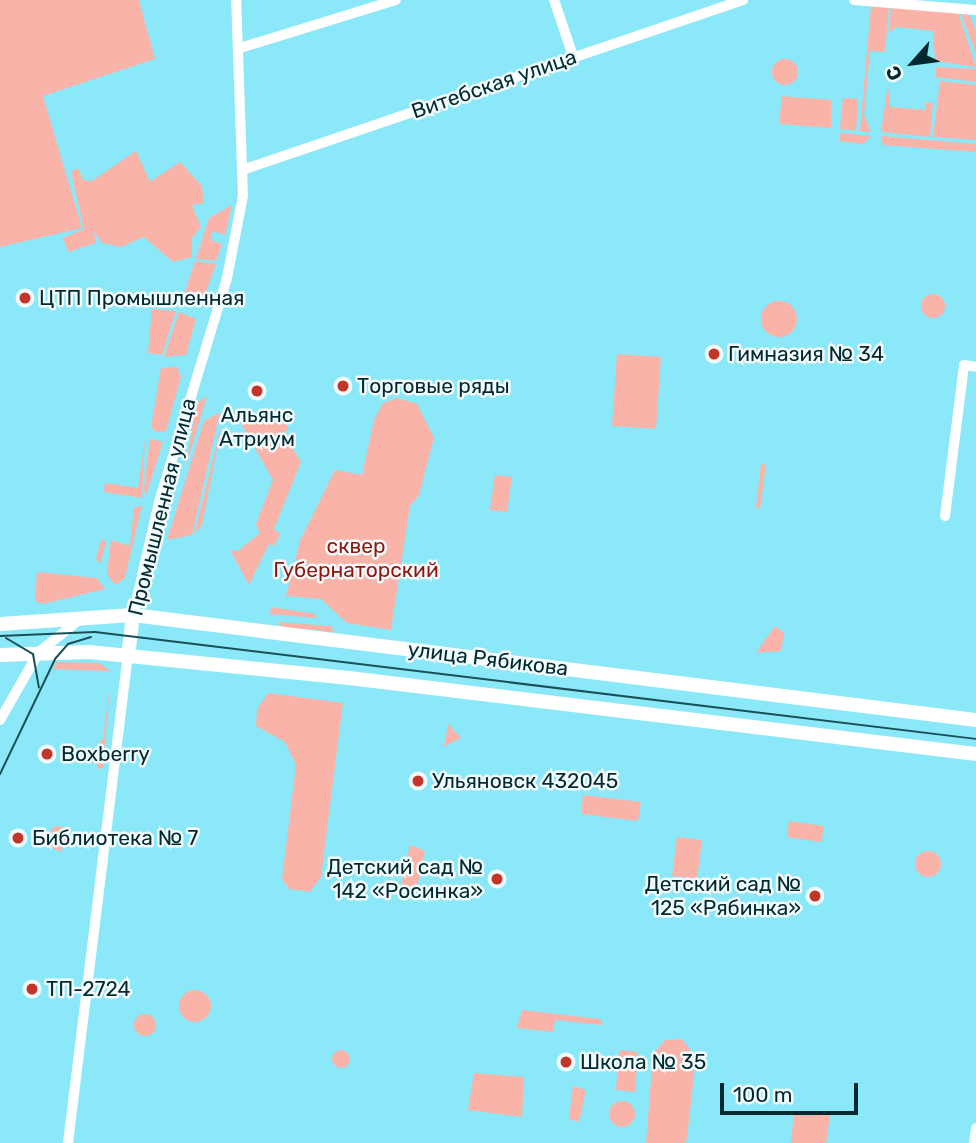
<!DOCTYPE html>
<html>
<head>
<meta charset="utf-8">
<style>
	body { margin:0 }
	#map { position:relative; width:976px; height:1143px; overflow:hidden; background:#8be8f8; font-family:Rubik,sans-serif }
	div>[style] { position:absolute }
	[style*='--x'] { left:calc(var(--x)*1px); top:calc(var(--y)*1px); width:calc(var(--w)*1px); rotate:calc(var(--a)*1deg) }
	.green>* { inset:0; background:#fab3a8 }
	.round { border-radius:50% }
	.minor>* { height:10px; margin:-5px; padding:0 5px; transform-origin:5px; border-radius:5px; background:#fff }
	.major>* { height:14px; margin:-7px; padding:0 7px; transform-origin:7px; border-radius:7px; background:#fff }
	.tram>* { height:2px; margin:-1px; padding:0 1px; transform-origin:1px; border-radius:1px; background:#1b4f57 }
	.dots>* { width:19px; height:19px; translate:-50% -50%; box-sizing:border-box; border:4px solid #f2fafc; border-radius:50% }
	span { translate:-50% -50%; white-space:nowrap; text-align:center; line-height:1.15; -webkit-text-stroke:5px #f2fafc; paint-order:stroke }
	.street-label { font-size:21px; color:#002a30 }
	.poi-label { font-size:21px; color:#002a30 }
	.left { translate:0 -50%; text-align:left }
	.right { translate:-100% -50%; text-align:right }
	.park-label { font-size:21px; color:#8f160e }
	.north { position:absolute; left:878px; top:28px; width:70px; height:70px; -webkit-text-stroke:5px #f2fafc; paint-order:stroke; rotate:242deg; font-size:19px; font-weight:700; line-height:28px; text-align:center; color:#002a30 }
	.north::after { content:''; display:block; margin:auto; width:24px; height:32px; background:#002a30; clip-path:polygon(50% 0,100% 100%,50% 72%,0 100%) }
	.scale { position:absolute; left:720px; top:1083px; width:138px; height:32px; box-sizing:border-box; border:4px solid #002a30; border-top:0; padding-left:9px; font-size:21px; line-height:24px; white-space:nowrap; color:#002a30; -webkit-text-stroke:5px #f2fafc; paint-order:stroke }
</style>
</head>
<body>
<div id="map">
	<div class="green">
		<i style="clip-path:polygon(0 0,139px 0,155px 59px,43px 96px,82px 228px,0 247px)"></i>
		<i style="clip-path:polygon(871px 6px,889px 8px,885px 52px,870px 51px,864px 115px,871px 132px,860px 131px)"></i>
		<i style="clip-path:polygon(891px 7px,958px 12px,976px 67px,935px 61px,933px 31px,897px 27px,889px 33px)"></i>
		<i style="clip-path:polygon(961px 13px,970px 16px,976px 32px,976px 54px)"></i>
		<i class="round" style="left:772px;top:59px;width:26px;height:26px"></i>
		<i style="clip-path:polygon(936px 67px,976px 69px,976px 82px,935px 77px)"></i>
		<i style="clip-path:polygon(940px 81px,976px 85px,976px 140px,933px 137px)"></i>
		<i style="clip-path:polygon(888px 85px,890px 107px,925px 110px,926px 102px,933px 103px,930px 137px,881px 132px)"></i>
		<i style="clip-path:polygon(782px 96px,831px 100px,831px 128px,779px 124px)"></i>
		<i style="clip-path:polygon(843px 98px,858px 99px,856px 131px,840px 129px)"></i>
		<i style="clip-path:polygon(840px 133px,871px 136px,863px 144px,839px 141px)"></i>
		<i style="clip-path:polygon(881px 136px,976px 144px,976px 152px,883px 145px)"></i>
		<i style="clip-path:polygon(136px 151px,150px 182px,180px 162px,202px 186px,204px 203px,192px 205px,201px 227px,192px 238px,192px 257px,173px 262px,144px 237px,121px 247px,102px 243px,94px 231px,96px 243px,68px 252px,63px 238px,84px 229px,71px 172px,78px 168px,83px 180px,92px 181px)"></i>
		<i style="clip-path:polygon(232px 205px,225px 235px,213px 231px,210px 240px,222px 244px,216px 261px,196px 259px,209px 218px)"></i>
		<i style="clip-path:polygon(195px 261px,216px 264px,201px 305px,181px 304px)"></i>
		<i class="round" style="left:921px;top:294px;width:24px;height:24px"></i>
		<i class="round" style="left:761px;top:301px;width:36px;height:36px"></i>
		<i style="clip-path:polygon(152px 309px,176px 311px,162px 355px,148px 353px)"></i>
		<i style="clip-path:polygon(179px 312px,196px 319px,186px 355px,164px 357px)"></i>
		<i style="clip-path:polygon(617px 354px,661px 357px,656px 429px,612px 426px)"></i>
		<i style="clip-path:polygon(177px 367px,181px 377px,166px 431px,157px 432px,151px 428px,161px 368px)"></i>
		<i style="clip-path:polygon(207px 396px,186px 466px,195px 410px,164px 525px,196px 404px)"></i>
		<i style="clip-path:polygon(397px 398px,417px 404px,434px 438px,419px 495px,410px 506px,391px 630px,347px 623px,321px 599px,286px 596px,300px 541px,335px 470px,362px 475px,374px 420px,383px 403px)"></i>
		<i style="clip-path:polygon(234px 411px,288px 425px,285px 436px,301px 462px,274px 529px,280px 534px,274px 546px,269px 544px,249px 585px,230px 550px,238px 551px,260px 533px,256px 524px,273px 480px)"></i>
		<i style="clip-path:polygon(220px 412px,192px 535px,167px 540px,204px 421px)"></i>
		<i style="clip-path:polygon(223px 419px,202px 525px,194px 535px)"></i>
		<i style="clip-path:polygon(145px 439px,142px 498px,104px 492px,105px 483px,138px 488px)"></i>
		<i style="clip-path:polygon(150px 439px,163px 442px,146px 496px,144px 489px)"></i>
		<i style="clip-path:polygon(761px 464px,766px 465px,760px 509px,756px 508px)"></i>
		<i style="clip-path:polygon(495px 475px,512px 477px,507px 512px,490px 510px)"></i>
		<i style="clip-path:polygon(142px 505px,125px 578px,115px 585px,107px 574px,111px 540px,130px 546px,134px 508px)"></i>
		<i style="clip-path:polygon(102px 538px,106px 543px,100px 564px,96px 558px)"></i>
		<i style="clip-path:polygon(37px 572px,97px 578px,105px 589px,43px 604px,35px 601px)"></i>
		<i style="clip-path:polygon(271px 607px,315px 614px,317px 618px,270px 614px)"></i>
		<i style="clip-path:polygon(277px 622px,332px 626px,333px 632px,282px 627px)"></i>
		<i style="clip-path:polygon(775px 626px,784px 633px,781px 651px,756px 653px)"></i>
		<i style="clip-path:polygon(56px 662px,99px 663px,111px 671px,53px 669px)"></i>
		<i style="clip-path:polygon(110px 684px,103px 768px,97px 769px,97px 745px,103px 739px)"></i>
		<i style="clip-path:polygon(268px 693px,343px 703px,321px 877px,310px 892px,289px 889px,282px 879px,296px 765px,285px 742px,256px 726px,257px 710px)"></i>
		<i style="clip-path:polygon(448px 724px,461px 738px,443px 747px,445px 742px)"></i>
		<i style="clip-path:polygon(583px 795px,641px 802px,638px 821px,581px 814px)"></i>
		<i style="clip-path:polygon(789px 821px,824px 826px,821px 842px,787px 837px)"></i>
		<i style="clip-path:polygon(54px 826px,70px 828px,61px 852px,45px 845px)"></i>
		<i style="clip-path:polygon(677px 837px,702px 840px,697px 879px,672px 876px)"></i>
		<i style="clip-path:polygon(410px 845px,425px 851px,416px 892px,401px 886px)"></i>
		<i class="round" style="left:915px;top:851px;width:26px;height:26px"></i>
		<i class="round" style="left:179px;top:990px;width:32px;height:32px"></i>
		<i style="clip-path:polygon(522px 1010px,600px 1019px,603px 1025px,555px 1020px,553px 1032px,517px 1028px)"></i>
		<i class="round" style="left:134px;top:1014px;width:22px;height:22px"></i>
		<i style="clip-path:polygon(682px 1039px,696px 1058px,687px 1138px,685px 1143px,646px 1143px,653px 1054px,665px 1040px)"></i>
		<i style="clip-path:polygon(619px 1050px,638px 1052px,635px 1092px,616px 1090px)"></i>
		<i class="round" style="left:332px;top:1050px;width:18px;height:18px"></i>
		<i style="clip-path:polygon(474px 1073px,524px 1077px,522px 1117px,468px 1110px)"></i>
		<i style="clip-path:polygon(573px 1086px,586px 1090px,579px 1122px,569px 1119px)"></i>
		<i class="round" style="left:609px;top:1101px;width:26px;height:26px"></i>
		<i style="clip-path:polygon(794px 1111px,830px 1115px,826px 1143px,791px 1143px)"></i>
	</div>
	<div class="minor">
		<i style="--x:554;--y:0;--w:59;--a:71.3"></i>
		<i style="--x:854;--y:0;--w:121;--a:4.7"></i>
		<i style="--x:240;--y:48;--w:163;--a:-17.1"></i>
		<i style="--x:245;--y:169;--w:526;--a:-18.75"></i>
		<i style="--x:945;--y:516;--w:152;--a:-82.8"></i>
		<i style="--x:964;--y:365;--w:12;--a:9"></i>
		<i style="--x:133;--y:615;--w:116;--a:-77"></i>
		<i style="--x:159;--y:502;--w:234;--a:-73.1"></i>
		<i style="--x:227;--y:278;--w:84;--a:-79"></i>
		<i style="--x:243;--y:196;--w:196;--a:-92"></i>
		<i style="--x:0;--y:720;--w:78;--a:-60.2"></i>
		<i style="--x:39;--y:652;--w:51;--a:-38.7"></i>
		<i style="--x:68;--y:1143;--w:490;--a:-83"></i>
		<i style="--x:974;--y:1143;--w:15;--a:-82"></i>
	</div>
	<div class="major">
		<i style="--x:0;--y:624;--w:133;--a:-3.9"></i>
		<i style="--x:133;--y:615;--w:850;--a:7.1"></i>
		<i style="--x:0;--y:655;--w:89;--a:-1.9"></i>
		<i style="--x:89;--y:652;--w:261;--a:5.7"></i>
		<i style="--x:349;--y:678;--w:632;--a:6.91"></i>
		<i style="--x:128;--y:657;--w:42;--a:-83.2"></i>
	</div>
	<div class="tram">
		<i style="--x:0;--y:636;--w:95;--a:-2.4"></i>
		<i style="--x:95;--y:632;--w:887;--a:6.92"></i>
		<i style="--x:6;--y:638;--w:31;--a:31"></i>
		<i style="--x:33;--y:654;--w:34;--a:80"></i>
		<i style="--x:0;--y:774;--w:127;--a:-64.4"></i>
		<i style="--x:55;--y:659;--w:20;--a:-49"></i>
		<i style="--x:68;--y:644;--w:24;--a:-17"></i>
	</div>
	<div class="dots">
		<i style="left:25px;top:298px;background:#c23528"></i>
		<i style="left:714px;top:354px;background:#c23528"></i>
		<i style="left:343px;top:386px;background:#c23528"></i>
		<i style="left:257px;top:391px;background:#c23528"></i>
		<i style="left:47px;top:754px;background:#c23528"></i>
		<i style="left:418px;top:781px;background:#c23528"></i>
		<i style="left:18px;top:838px;background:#c23528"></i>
		<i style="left:497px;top:879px;background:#c23528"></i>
		<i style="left:815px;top:896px;background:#c23528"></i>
		<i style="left:32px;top:989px;background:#c23528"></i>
		<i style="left:566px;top:1062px;background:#c23528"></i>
	</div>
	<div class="street-label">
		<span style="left:494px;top:84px;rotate:-19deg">Витебская улица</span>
		<span style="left:162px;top:507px;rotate:-76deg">Промышленная улица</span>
		<span style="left:488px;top:659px;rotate:7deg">улица Рябикова</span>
	</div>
	<div class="poi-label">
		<span class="left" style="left:39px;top:298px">ЦТП Промышленная</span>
		<span class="left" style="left:728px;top:354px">Гимназия № 34</span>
		<span class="left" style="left:357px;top:386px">Торговые ряды</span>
		<span style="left:257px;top:427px">Альянс<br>Атриум</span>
		<span class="left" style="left:61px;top:754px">Boxberry</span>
		<span class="left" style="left:432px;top:781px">Ульяновск 432045</span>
		<span class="left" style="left:32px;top:838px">Библиотека № 7</span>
		<span class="right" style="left:483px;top:879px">Детский сад №<br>142 «Росинка»</span>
		<span class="right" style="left:801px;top:896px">Детский сад №<br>125 «Рябинка»</span>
		<span class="left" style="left:46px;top:989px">ТП-2724</span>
		<span class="left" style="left:580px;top:1062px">Школа № 35</span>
	</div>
	<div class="park-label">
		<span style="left:356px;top:558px">сквер<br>Губернаторский</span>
	</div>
	<div class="north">С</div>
	<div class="scale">100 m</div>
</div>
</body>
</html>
